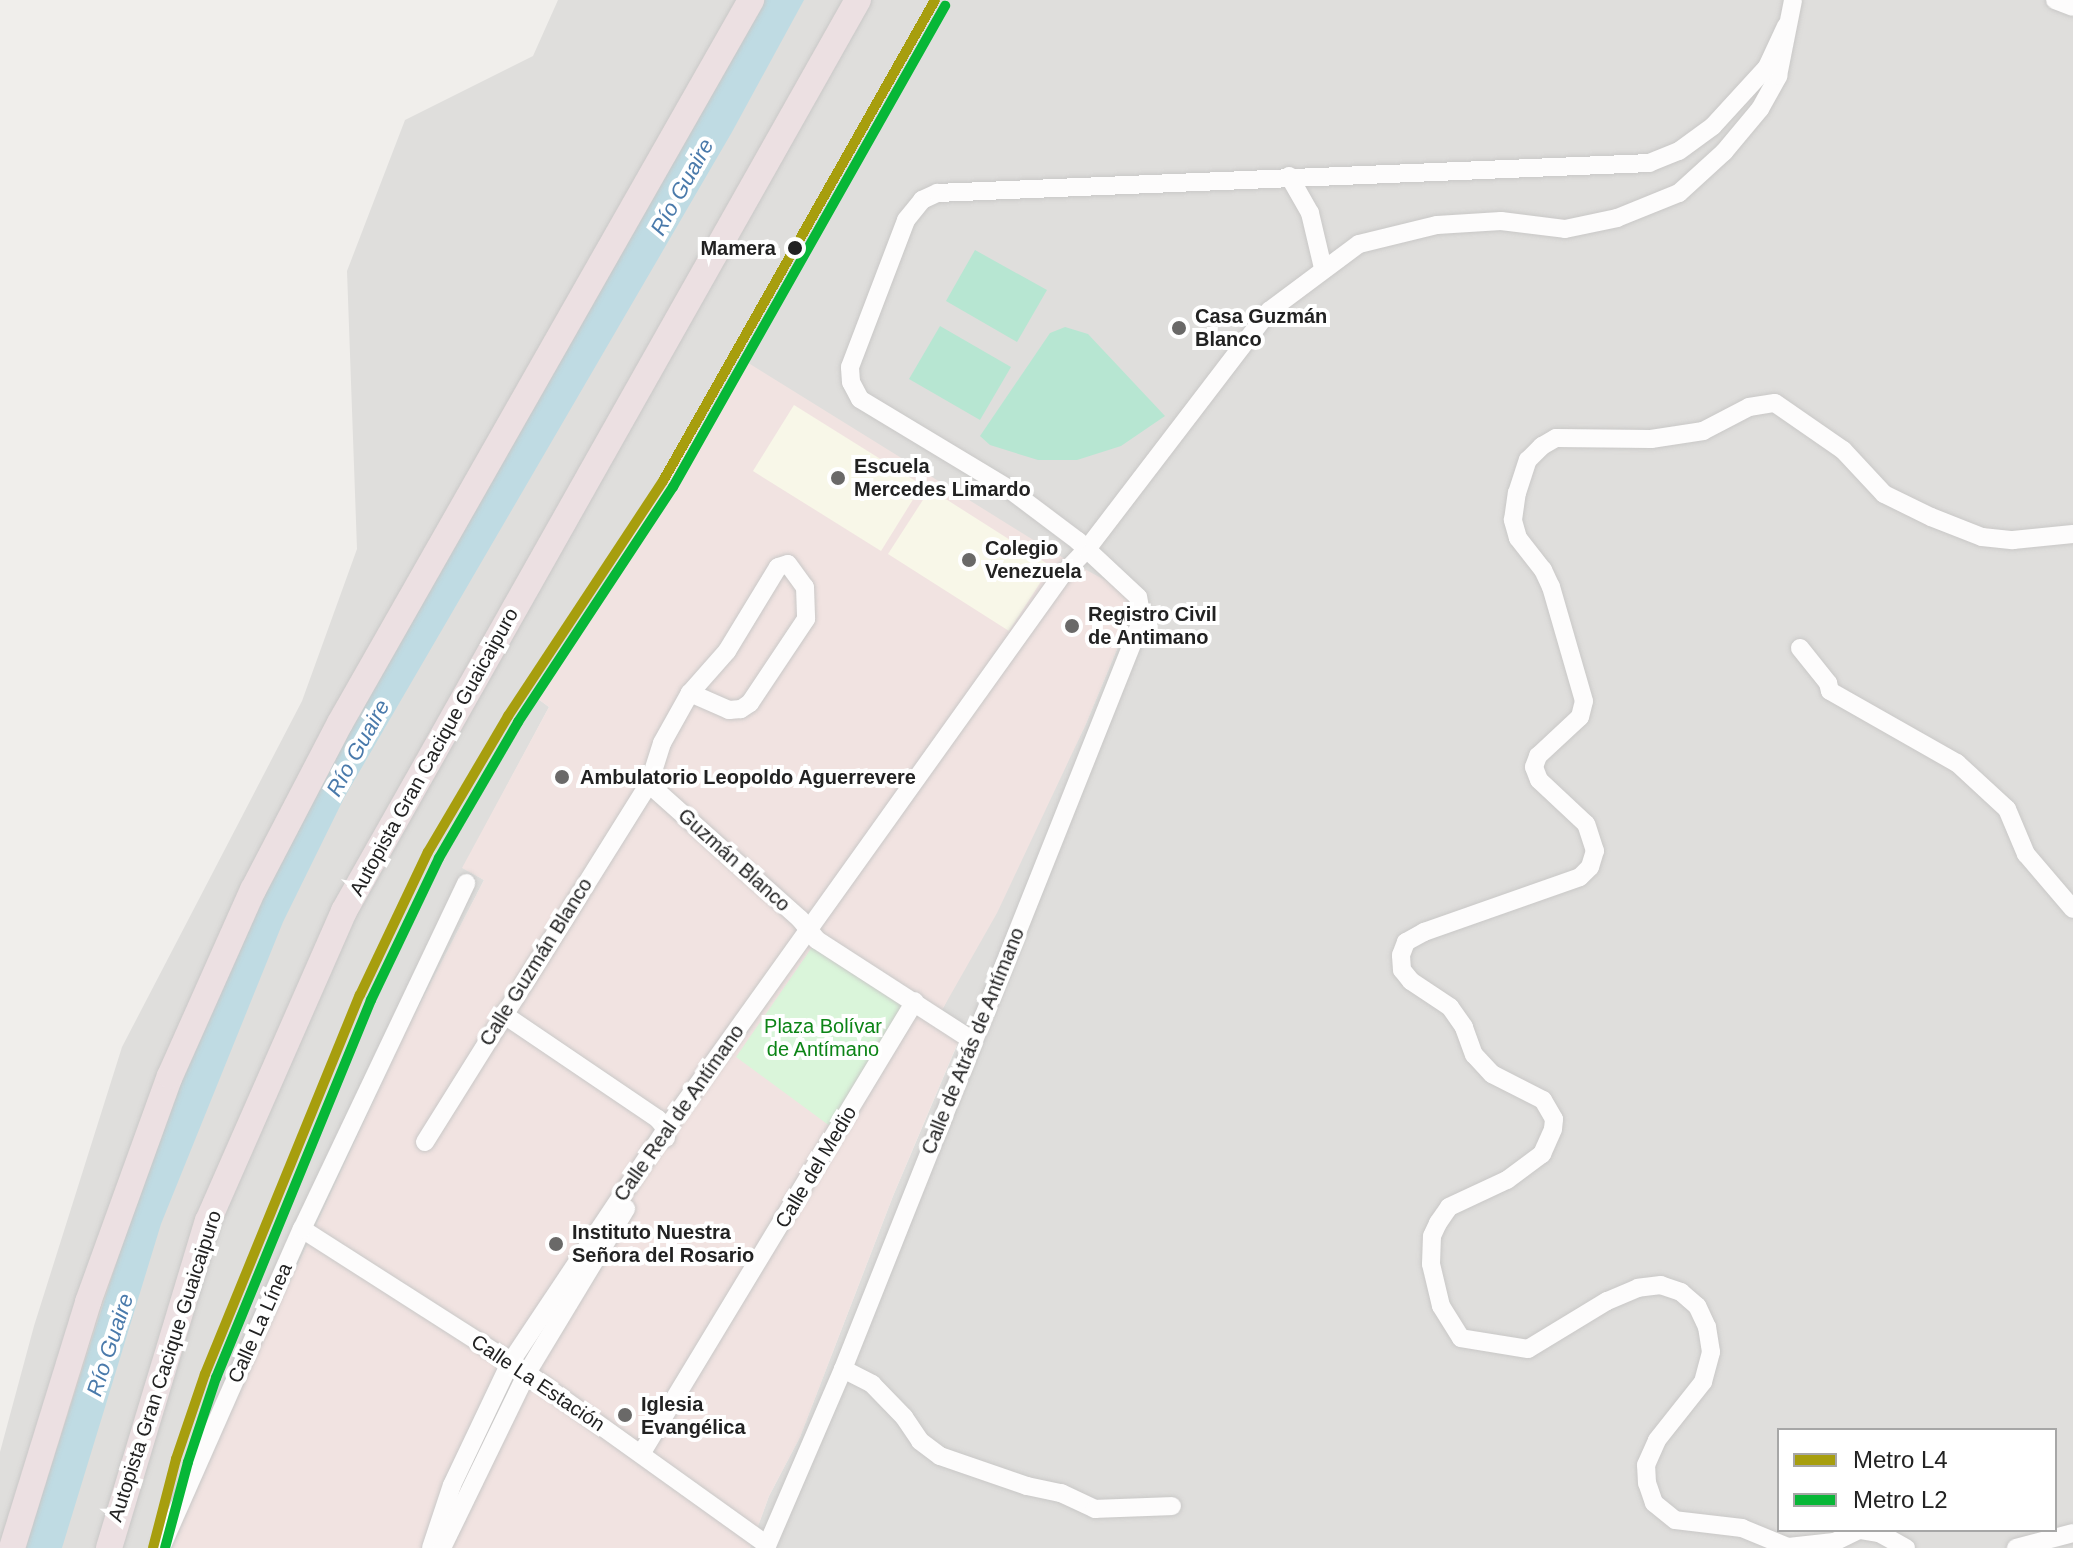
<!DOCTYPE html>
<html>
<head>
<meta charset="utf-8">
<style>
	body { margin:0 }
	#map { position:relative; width:2073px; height:1548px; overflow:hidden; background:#f0eeeb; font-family:Arial,sans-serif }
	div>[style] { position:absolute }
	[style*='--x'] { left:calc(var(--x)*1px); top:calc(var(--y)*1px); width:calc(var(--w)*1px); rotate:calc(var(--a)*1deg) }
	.residential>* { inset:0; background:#dfdedc }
	.commercial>* { inset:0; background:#f1e3e1 }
	.education>* { inset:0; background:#f8f7e8 }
	.park>* { inset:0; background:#daf5da }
	.pitch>* { inset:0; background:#b7e6d2 }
	.water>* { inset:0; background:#bfdbe3 }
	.roads { filter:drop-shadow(0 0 2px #c9c8c7) drop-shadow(0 0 2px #c9c8c7) }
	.minor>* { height:18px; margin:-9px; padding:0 9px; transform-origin:9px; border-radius:9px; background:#fdfcfc }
	.highway>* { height:26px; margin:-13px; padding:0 13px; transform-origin:13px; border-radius:13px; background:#ece0e2 }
	.metro-1>* { height:10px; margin:-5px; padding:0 5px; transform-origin:5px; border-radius:5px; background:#a79e0e }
	.metro-2>* { height:10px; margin:-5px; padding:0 5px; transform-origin:5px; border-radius:5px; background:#07b737 }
	.dots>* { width:22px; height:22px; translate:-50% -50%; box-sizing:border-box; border:4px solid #fff; border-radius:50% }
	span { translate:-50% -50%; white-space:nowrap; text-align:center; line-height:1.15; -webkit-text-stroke:8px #fff; paint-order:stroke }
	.stop-label { font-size:20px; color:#222; font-weight:700 }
	.right { translate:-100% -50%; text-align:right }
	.poi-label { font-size:20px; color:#222; font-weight:700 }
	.left { translate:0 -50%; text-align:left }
	.street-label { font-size:20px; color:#222 }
	.park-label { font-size:20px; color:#0c8416 }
	.water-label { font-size:22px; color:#4a7aab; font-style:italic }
	.legend { position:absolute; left:1777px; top:1428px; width:280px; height:104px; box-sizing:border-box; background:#fff; border:2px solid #a7a7a7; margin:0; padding:10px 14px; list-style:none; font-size:24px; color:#222 }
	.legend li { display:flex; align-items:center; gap:16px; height:40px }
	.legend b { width:40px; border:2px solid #a7a7a7 }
</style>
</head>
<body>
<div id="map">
	<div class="residential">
		<i style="clip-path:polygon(evenodd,558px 0,2073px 0,2073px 1548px,750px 1548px,769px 1496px,800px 1437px,893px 1196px,961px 1036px,938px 1018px,1085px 726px,1130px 618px,1129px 599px,1125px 593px,1056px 554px,534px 696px,549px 707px,463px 868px,484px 880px,405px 1033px,167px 1548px,0 1548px,0 1452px,34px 1326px,122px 1047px,302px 701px,357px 549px,347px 271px,405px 120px,533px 56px,558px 0,1779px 1430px,2055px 1430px,2055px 1530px,1779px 1530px,1779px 1430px)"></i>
	</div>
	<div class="commercial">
		<i style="clip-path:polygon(742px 359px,1056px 554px,1107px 581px,1129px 600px,1130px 618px,1085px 726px,997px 913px,938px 1017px,961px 1035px,893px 1196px,800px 1437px,769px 1496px,750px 1548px,167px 1548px,405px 1033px,484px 880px,462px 868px,549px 707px,534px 696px)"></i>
	</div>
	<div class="education">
		<i style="clip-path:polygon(794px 405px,922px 485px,881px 551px,753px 471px)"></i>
		<i style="clip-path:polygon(930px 489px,1051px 566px,1009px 631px,888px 554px)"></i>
	</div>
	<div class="park">
		<i style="clip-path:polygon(817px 940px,915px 1001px,838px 1132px,736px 1057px)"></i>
	</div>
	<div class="pitch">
		<i style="clip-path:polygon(975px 250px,1047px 290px,1017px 342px,946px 301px)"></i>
		<i style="clip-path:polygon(940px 326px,1011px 367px,980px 420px,909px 379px)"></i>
		<i style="clip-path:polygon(1065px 327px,1088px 334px,1165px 416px,1121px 446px,1077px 460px,1038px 460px,990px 445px,980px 436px,1050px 333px)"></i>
	</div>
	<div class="water">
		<i style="clip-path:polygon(763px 0,804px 0,732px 132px,344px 798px,283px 922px,161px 1224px,62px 1548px,25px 1548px,160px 1127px,312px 782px,701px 114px)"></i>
	</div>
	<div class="roads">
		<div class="minor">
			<i style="--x:2055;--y:0;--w:19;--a:21"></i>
			<i style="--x:1289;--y:176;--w:43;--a:60.4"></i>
			<i style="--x:1310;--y:213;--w:57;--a:76.7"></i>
			<i style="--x:1800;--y:648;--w:45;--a:51.3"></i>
			<i style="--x:1828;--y:683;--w:8;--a:76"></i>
			<i style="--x:1830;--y:691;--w:146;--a:29.6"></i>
			<i style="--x:1957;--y:763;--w:68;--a:42.6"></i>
			<i style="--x:2007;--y:809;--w:49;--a:67.1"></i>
			<i style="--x:2026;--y:854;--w:72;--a:49.5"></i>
			<i style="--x:649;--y:784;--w:203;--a:41.8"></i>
			<i style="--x:800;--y:919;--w:27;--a:51"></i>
			<i style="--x:817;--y:940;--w:186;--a:32.9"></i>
			<i style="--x:503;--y:1014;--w:187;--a:34.1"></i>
			<i style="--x:658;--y:1119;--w:13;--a:51"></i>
			<i style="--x:666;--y:1129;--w:9;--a:90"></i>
			<i style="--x:425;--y:1142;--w:422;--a:-58"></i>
			<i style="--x:649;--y:784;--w:43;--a:-72.4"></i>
			<i style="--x:662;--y:743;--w:57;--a:-60.8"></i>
			<i style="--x:690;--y:693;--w:56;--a:-48.6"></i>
			<i style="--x:727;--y:651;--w:98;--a:-58.7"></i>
			<i style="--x:778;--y:567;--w:10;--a:-17"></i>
			<i style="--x:788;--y:564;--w:29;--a:54"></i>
			<i style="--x:805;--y:587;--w:32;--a:88"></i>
			<i style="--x:806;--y:619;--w:101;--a:123.7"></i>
			<i style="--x:750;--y:703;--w:11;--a:146"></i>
			<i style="--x:741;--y:709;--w:12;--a:175"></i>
			<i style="--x:729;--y:710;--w:43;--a:-156.4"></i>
			<i style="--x:302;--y:1229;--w:267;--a:32.6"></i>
			<i style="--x:527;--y:1373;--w:295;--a:35.6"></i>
			<i style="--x:843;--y:1369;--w:33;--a:27"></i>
			<i style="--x:872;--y:1384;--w:46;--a:45.9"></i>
			<i style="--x:904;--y:1417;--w:29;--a:56"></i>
			<i style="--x:920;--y:1441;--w:25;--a:37"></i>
			<i style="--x:940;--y:1456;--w:92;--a:19"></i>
			<i style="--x:1027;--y:1486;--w:35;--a:12"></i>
			<i style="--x:1061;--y:1493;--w:38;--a:25"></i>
			<i style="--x:1095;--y:1509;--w:77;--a:-2.2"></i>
			<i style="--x:641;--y:1454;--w:529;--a:-58.83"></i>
			<i style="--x:161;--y:1548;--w:349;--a:-66.2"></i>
			<i style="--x:302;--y:1229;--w:383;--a:-64.6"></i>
			<i style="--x:431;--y:1548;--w:66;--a:-71.6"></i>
			<i style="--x:452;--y:1485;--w:135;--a:-64.6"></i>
			<i style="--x:510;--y:1363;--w:281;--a:-56.3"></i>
			<i style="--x:666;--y:1129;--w:681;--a:-54.44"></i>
			<i style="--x:1062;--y:575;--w:36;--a:-46"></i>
			<i style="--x:1087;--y:549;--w:300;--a:-52.6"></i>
			<i style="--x:1269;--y:311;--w:112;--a:-36.7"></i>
			<i style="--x:1359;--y:244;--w:80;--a:-13.7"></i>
			<i style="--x:1437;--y:225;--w:64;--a:-3.6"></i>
			<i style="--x:1501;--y:221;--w:64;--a:7.1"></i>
			<i style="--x:1565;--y:229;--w:53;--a:-11.9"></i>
			<i style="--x:1617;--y:218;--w:67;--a:-22"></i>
			<i style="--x:1679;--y:193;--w:61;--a:-42.3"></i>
			<i style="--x:1724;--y:152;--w:56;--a:-50.1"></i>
			<i style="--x:1760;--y:109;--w:38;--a:-61"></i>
			<i style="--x:1778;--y:76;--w:77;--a:-78.8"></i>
			<i style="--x:442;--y:1548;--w:195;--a:-64.1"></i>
			<i style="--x:527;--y:1373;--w:192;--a:-58.9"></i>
			<i style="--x:766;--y:1548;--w:195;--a:-66.7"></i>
			<i style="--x:843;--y:1369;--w:807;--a:-68.26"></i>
			<i style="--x:1142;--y:619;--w:22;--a:-100"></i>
			<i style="--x:1138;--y:597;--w:82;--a:-137"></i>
			<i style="--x:1078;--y:541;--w:86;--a:-143"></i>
			<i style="--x:1009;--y:489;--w:174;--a:-148.9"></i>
			<i style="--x:860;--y:399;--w:19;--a:-118"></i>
			<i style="--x:851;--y:382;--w:15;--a:-94"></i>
			<i style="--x:850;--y:367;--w:157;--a:-69.1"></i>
			<i style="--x:906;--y:220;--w:26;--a:-51"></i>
			<i style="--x:922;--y:200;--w:17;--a:-25"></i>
			<i style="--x:937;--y:193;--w:713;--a:-2.41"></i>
			<i style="--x:1649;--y:163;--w:32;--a:-22"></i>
			<i style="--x:1679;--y:151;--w:42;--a:-36.3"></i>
			<i style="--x:1713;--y:126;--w:80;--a:-47.5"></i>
			<i style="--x:1767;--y:67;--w:45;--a:-65.1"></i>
			<i style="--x:1906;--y:1548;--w:31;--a:-151"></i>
			<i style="--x:1879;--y:1533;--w:20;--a:-171"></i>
			<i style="--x:1859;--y:1530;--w:28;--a:154"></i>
			<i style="--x:1834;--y:1542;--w:46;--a:173.8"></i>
			<i style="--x:1788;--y:1547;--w:50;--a:-157.6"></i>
			<i style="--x:1742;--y:1528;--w:67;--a:-173.2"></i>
			<i style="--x:1675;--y:1520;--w:27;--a:-141"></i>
			<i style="--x:1654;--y:1503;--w:21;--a:-109"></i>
			<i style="--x:1647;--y:1483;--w:18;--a:-93"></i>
			<i style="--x:1646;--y:1465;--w:27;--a:-66"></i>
			<i style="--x:1657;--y:1440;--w:74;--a:-51.6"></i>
			<i style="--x:1703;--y:1382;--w:31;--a:-75"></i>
			<i style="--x:1711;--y:1352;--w:25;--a:-99"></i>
			<i style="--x:1707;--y:1327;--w:23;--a:-115"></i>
			<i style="--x:1697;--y:1306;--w:21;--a:-139"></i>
			<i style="--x:1681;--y:1292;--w:21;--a:-161"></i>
			<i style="--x:1661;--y:1285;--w:23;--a:173"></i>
			<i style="--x:1638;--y:1288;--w:34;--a:157"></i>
			<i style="--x:1607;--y:1301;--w:92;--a:148.7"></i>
			<i style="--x:1528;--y:1349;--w:68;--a:-170.7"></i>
			<i style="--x:1461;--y:1338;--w:38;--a:-122"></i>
			<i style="--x:1441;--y:1306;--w:43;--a:-103.4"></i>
			<i style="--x:1431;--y:1264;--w:28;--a:-88"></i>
			<i style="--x:1432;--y:1236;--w:14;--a:-65"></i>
			<i style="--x:1438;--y:1223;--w:19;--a:-55"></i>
			<i style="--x:1449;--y:1207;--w:64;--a:-25"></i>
			<i style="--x:1507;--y:1180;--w:44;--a:-36.6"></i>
			<i style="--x:1542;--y:1154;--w:27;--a:-66"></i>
			<i style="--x:1553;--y:1129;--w:10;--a:-84"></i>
			<i style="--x:1554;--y:1119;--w:22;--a:-120"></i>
			<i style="--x:1543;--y:1100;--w:57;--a:-153"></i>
			<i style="--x:1492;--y:1074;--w:26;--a:-133"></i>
			<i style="--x:1474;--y:1055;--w:30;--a:-110"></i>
			<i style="--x:1464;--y:1027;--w:24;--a:-125"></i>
			<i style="--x:1450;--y:1007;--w:47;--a:-146.3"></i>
			<i style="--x:1411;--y:981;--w:14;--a:-129"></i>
			<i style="--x:1402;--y:970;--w:15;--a:-94"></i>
			<i style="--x:1401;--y:955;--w:14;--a:-69"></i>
			<i style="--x:1406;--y:942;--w:21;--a:-29"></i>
			<i style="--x:1424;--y:932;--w:165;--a:-19.4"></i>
			<i style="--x:1580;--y:877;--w:14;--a:-45"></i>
			<i style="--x:1590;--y:867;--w:17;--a:-73"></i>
			<i style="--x:1595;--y:851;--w:28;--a:-108"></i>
			<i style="--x:1586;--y:824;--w:64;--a:-136.9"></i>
			<i style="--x:1539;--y:780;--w:14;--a:-111"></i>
			<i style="--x:1534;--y:767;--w:12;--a:-70"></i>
			<i style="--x:1538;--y:756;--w:57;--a:-42.9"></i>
			<i style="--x:1580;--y:717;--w:16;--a:-76"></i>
			<i style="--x:1584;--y:701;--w:119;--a:-106.1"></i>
			<i style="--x:1551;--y:587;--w:19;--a:-115"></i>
			<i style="--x:1543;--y:570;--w:41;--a:-128"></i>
			<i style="--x:1518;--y:538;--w:19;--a:-106"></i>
			<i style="--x:1513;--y:520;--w:27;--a:-82"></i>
			<i style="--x:1517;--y:493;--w:35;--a:-72"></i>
			<i style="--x:1528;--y:460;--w:20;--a:-45"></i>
			<i style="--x:1542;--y:446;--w:16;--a:-30"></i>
			<i style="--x:1556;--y:438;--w:95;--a:0.6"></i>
			<i style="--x:1651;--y:439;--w:53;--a:-8.7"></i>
			<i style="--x:1703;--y:431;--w:52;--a:-27.6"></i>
			<i style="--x:1749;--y:407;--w:26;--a:-9"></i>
			<i style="--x:1775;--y:403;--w:83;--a:34.7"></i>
			<i style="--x:1843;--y:450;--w:60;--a:47"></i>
			<i style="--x:1884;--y:494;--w:52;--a:26.1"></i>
			<i style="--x:1931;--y:517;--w:55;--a:21.4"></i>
			<i style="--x:1982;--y:537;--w:31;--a:6"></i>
			<i style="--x:2013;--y:540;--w:60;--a:-5.7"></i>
			<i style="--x:2016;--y:1548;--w:59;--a:-14.7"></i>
		</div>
		<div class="highway">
			<i style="--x:12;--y:1548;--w:257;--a:-72.8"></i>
			<i style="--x:88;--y:1302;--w:240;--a:-70.1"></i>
			<i style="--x:170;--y:1076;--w:204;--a:-66"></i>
			<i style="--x:253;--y:890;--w:188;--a:-62.5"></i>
			<i style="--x:340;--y:723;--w:832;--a:-60.38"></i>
			<i style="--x:109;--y:1548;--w:342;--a:-73.2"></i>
			<i style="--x:208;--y:1221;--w:339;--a:-66.3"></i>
			<i style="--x:344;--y:911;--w:1046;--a:-60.57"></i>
		</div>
	</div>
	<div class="metro-1">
		<i style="--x:153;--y:1548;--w:92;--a:-75.5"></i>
		<i style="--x:176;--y:1459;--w:90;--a:-71.2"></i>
		<i style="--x:205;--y:1374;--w:409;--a:-67.8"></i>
		<i style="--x:360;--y:995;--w:158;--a:-64.6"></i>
		<i style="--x:428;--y:852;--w:158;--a:-59.5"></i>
		<i style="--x:508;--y:716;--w:282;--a:-56.6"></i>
		<i style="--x:663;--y:481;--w:553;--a:-60.51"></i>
	</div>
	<div class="metro-2">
		<i style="--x:165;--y:1548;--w:89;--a:-75"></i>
		<i style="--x:188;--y:1462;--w:89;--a:-71.6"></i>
		<i style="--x:216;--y:1378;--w:409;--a:-67.7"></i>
		<i style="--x:371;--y:1000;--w:157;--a:-64.4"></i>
		<i style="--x:439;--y:858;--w:157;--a:-59.8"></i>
		<i style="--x:518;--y:722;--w:282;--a:-56.6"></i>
		<i style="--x:673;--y:487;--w:553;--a:-60.51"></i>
	</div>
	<div class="dots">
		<i style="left:795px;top:248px;background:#222"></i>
		<i style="left:1179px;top:328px;background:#6a6968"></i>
		<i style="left:838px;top:478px;background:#6a6968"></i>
		<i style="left:969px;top:560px;background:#6a6968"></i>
		<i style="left:1072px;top:626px;background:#6a6968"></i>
		<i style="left:562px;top:777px;background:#6a6968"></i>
		<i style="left:556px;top:1244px;background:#6a6968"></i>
		<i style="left:625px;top:1415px;background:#6a6968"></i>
	</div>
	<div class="stop-label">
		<span class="right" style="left:776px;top:248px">Mamera</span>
	</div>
	<div class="poi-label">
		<span class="left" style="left:1195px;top:328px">Casa Guzmán<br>Blanco</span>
		<span class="left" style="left:854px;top:478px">Escuela<br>Mercedes Limardo</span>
		<span class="left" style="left:985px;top:560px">Colegio<br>Venezuela</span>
		<span class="left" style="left:1088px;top:626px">Registro Civil<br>de Antimano</span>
		<span class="left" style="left:580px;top:777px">Ambulatorio Leopoldo Aguerrevere</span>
		<span class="left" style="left:572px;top:1244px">Instituto Nuestra<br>Señora del Rosario</span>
		<span class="left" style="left:641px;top:1416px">Iglesia<br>Evangélica</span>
	</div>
	<div class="street-label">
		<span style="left:434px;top:752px;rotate:-61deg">Autopista Gran Cacique Guaicaipuro</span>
		<span style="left:734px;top:860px;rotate:42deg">Guzmán Blanco</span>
		<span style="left:536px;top:962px;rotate:-58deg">Calle Guzmán Blanco</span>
		<span style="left:973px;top:1041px;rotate:-68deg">Calle de Atrás de Antímano</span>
		<span style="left:679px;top:1113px;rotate:-55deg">Calle Real de Antímano</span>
		<span style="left:816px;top:1167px;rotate:-59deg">Calle del Medio</span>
		<span style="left:260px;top:1323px;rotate:-66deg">Calle La Línea</span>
		<span style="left:165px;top:1366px;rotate:-72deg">Autopista Gran Cacique Guaicaipuro</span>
		<span style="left:538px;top:1383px;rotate:34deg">Calle La Estación</span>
	</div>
	<div class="park-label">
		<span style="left:823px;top:1038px">Plaza Bolívar<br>de Antímano</span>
	</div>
	<div class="water-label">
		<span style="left:682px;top:187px;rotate:-61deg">Río Guaire</span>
		<span style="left:358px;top:748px;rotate:-61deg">Río Guaire</span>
		<span style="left:110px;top:1345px;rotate:-72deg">Río Guaire</span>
	</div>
	<ul class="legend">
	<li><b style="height:10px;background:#a79e0e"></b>Metro L4</li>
	<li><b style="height:10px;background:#07b737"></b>Metro L2</li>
	</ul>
</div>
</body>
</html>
